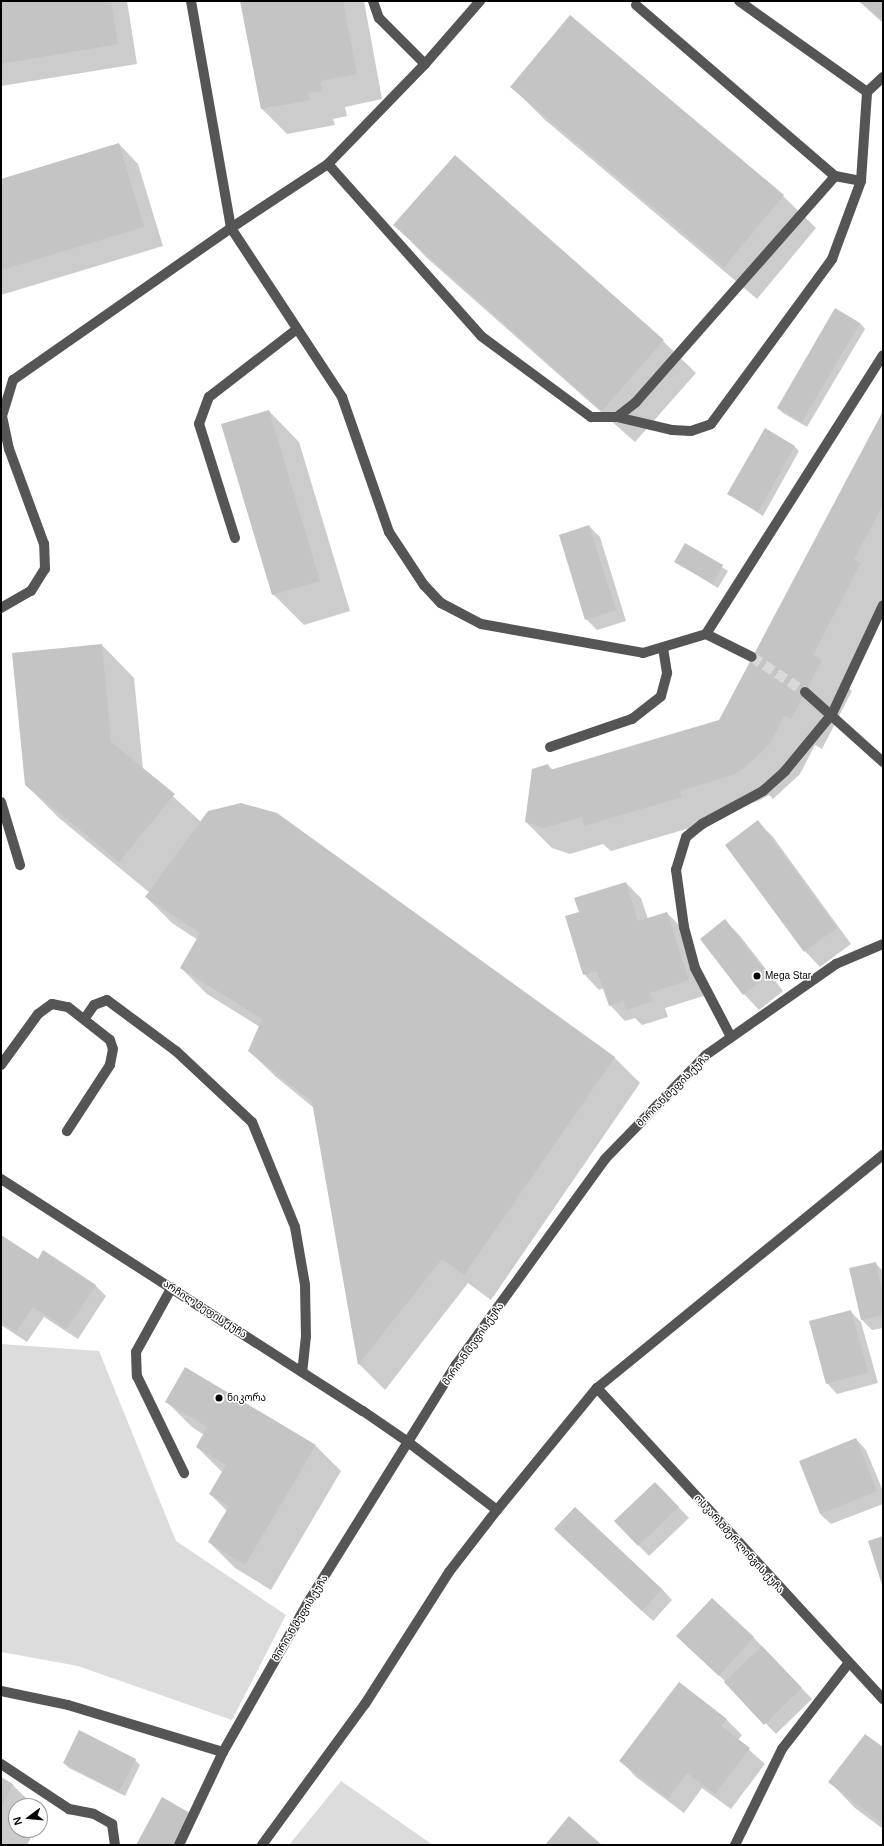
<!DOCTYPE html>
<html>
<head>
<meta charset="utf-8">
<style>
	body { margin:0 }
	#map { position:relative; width:884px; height:1846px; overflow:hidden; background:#fff; font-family:Arial,"Noto Sans Georgian",sans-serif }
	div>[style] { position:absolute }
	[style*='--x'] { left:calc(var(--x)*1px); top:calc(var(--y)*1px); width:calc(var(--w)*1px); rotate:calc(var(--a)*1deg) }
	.green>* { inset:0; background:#dcdcdc }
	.shadow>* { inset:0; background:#0003 }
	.building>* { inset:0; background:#c4c4c4 }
	.minor-tunnel>* { height:10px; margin-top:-5px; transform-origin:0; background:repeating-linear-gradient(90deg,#d9d9d9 0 10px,transparent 0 15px) }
	.minor>* { height:10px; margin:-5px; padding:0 5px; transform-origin:5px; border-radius:5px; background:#555 }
	.dots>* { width:11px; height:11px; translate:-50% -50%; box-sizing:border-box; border:2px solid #fff; border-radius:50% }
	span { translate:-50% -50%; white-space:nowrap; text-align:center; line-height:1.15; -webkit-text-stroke:3px #fff; paint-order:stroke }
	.poi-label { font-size:10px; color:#000 }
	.left { translate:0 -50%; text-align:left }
	.street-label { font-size:10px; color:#000 }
	.frame { position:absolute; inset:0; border:2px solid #000; pointer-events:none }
	.north { position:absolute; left:8px; top:1798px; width:40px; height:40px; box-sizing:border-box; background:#fff; border:1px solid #999; border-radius:50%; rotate:254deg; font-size:11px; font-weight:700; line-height:16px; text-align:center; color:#000 }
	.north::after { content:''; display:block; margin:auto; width:14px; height:18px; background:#000; clip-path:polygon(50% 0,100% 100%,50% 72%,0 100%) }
</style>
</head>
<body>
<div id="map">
	<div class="green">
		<i style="clip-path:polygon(1px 1344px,99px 1351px,176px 1541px,286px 1615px,232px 1720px,78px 1666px,1px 1652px)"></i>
		<i style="clip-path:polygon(341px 1781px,433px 1845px,289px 1845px)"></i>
	</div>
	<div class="shadow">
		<i style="clip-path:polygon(1px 1px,127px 1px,137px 64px,1px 86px)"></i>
		<i style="clip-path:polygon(241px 1px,364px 1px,382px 99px,345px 107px,347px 116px,333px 119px,335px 125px,287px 134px,261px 108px)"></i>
		<i style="clip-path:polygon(858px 1px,883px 1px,883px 23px,863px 5px)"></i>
		<i style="clip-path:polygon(570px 17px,783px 196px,816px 228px,757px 299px,544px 119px,512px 87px)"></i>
		<i style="clip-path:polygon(119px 144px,138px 164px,163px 246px,1px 295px,1px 180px)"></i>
		<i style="clip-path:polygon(455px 156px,663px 341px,696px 373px,635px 442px,427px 258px,395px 225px)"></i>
		<i style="clip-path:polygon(860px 323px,865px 329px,807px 427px,783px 413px,778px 408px)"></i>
		<i style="clip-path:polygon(269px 411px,299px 442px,350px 611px,304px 625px,273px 594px)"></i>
		<i style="clip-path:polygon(883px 413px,883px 610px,844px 684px,852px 691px,822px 749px,815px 745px,800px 774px,773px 799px,769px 795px,758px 801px,706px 817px,707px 823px,611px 851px,603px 844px,570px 854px,552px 848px,526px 822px,548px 765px,553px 770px,720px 721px)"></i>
		<i style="clip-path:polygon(794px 446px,799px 451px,763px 516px,729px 494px)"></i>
		<i style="clip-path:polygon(589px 526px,600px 537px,626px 621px,597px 630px,586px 619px)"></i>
		<i style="clip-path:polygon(685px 545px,728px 571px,718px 588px,675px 562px)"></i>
		<i style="clip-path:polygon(102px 645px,134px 678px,143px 769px,201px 822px,276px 813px,615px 1058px,640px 1083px,491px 1300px,468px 1283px,385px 1390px,359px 1364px,314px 1108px,275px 1076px,249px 1051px,260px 1027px,207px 994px,181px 968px,198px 940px,172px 923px,146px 897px,150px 893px,59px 818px,26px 785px)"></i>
		<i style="clip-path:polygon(758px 822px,773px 837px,851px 944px,820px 967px,805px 951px)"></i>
		<i style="clip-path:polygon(626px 883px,641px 898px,648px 919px,667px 913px,682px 928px,704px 996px,665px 1008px,668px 1017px,642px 1025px,635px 1018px,625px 1021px,610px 1005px,604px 988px,599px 990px,584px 974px,580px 913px)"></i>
		<i style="clip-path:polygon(725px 920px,740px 936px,783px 991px,759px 1010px,744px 994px,701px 939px)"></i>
		<i style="clip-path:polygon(1px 1236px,38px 1260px,95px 1285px,106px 1296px,78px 1339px,44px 1317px,27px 1342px,1px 1325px)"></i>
		<i style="clip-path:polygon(875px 1263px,883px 1271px,883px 1328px,872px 1330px,862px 1320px)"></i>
		<i style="clip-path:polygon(850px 1311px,861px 1322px,878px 1383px,837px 1394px,827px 1383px)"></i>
		<i style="clip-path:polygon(185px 1368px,316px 1446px,341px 1471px,271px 1590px,235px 1568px,209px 1542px,227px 1511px,210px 1494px,223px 1473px,197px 1447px,204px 1435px,192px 1427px,166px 1401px)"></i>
		<i style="clip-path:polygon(856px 1439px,866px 1450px,883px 1491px,883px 1504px,831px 1524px,820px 1514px)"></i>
		<i style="clip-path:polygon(655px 1483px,689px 1518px,649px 1556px,615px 1521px)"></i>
		<i style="clip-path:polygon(566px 1540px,662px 1589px,672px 1600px,653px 1621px)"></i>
		<i style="clip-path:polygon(712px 1599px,754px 1638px,812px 1699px,776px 1734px,726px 1682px,688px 1647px)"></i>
		<i style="clip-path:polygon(726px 1719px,742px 1735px,738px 1740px,765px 1764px,731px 1809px,702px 1788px,684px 1813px,636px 1777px,621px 1761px)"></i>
		<i style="clip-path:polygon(883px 1748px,883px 1829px,855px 1808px,830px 1782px)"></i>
		<i style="clip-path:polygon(135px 1760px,140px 1765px,125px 1796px,69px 1768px,64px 1763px)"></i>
		<i style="clip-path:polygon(1px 1778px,13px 1785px,34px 1806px,16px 1806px,16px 1830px,35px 1830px,27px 1845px,1px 1845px)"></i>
		<i style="clip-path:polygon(40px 1812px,43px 1815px,40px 1821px)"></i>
		<i style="clip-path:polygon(189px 1813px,180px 1845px,137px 1845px)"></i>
	</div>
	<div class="building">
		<i style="clip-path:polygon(1px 1px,111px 1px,118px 44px,1px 64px)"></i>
		<i style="clip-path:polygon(240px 1px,343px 1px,357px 74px,320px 81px,322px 91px,308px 93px,310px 100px,261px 109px)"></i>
		<i style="clip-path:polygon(860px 1px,883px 1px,883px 21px)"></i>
		<i style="clip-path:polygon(570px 15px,784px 195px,724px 267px,510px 87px)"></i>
		<i style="clip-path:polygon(119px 143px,144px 227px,1px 270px,1px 179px)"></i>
		<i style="clip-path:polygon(455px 155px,664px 340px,602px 411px,393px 225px)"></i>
		<i style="clip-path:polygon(835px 308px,860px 323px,802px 422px,777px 408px)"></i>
		<i style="clip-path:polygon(269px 410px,320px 581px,272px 595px,221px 424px)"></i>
		<i style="clip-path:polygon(883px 411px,883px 505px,854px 559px,861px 563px,813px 655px,822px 660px,791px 719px,784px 716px,770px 744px,742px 770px,732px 775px,680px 791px,682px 797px,584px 826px,582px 817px,543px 828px,525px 822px,532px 769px,548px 764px,550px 770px,719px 720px)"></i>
		<i style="clip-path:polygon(765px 428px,795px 446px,758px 512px,727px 494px)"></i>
		<i style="clip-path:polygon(589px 525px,616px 610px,585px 620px,559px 535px)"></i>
		<i style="clip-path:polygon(685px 543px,723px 565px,713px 584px,674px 562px)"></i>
		<i style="clip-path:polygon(102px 644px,111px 742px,175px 794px,119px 862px,25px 785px,12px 653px)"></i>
		<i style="clip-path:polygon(241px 803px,277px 813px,615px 1057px,464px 1275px,442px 1259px,358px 1365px,312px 1102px,248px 1051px,262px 1019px,180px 968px,200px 933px,145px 897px,208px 811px)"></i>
		<i style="clip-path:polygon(758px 820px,837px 928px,804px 952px,725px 845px)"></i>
		<i style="clip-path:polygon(626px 882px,638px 921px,667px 912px,689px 980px,650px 993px,653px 1001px,626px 1010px,623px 1001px,609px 1006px,597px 971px,583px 975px,565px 916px,579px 912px,574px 898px)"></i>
		<i style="clip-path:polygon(725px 919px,768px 975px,743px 995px,700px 939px)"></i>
		<i style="clip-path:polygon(1px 1235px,38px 1259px,43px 1250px,96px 1285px,67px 1329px,33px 1307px,16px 1332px,1px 1322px)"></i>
		<i style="clip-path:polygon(876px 1262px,883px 1296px,883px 1315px,861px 1320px,849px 1268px)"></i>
		<i style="clip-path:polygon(851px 1310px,868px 1372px,826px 1384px,809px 1321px)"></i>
		<i style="clip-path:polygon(185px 1367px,316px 1445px,245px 1565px,208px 1542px,229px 1506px,209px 1494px,226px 1465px,196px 1447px,207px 1427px,165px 1402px)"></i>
		<i style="clip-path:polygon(856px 1438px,877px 1491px,820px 1514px,799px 1461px)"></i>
		<i style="clip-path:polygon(655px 1482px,679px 1507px,638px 1546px,614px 1521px)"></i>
		<i style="clip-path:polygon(575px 1507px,662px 1589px,642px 1611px,554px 1529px)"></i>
		<i style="clip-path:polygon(883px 1536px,883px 1588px,868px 1541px)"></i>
		<i style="clip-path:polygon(712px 1598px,754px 1637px,719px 1676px,676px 1636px)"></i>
		<i style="clip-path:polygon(762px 1646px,802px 1688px,764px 1725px,724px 1682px)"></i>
		<i style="clip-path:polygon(679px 1682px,727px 1719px,721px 1726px,750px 1748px,715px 1794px,687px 1773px,668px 1798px,619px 1761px)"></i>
		<i style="clip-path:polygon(79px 1730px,136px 1759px,119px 1792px,63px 1763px)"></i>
		<i style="clip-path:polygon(865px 1734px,883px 1747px,883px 1820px,881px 1823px,828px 1782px)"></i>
		<i style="clip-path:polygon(1px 1777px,13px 1784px,1px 1807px)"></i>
		<i style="clip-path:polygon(162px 1797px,190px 1813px,172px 1845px,136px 1845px)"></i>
		<i style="clip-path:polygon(569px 1816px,602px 1845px,545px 1845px)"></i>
	</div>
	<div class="minor-tunnel">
		<i style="--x:752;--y:657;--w:64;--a:33.4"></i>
	</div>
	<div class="minor">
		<i style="--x:191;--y:1;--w:230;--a:80"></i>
		<i style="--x:231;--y:228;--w:202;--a:56.7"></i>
		<i style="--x:342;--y:397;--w:143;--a:70.8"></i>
		<i style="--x:389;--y:532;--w:64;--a:56.6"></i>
		<i style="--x:424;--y:585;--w:25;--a:47"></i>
		<i style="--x:441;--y:603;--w:45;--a:27.7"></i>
		<i style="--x:481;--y:624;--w:165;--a:10.1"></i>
		<i style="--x:643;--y:653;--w:66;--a:-16.8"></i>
		<i style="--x:706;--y:634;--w:330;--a:-57.6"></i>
		<i style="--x:373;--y:1;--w:18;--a:71"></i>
		<i style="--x:379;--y:18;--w:65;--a:45"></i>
		<i style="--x:739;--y:1;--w:157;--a:35.4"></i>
		<i style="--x:636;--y:5;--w:262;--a:40.7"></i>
		<i style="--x:835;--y:176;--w:26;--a:11"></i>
		<i style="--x:328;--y:164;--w:230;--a:48.3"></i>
		<i style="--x:481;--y:336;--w:137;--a:36.4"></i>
		<i style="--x:591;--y:417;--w:26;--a:0"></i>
		<i style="--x:617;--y:417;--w:24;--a:-38"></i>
		<i style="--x:636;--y:402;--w:301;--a:-48.6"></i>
		<i style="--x:617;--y:417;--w:57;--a:13.3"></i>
		<i style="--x:672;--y:430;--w:19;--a:3"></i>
		<i style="--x:691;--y:431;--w:21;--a:-19"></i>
		<i style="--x:711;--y:424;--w:205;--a:-53.7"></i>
		<i style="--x:832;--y:259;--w:83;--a:-69.6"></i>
		<i style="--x:861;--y:181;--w:89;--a:-86.1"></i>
		<i style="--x:867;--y:92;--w:22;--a:-43"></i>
		<i style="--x:235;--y:538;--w:120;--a:-107.5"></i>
		<i style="--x:199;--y:424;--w:29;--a:-70"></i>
		<i style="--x:209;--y:397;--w:111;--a:-37.7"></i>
		<i style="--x:1;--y:608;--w:34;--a:-30"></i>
		<i style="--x:31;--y:591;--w:26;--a:-58"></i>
		<i style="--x:45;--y:569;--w:25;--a:-92"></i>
		<i style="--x:44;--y:544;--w:101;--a:-110.2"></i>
		<i style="--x:9;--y:449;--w:34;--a:-102"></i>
		<i style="--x:2;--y:416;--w:38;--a:-73"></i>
		<i style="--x:13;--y:380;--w:266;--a:-34.9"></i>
		<i style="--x:231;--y:228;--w:116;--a:-33.4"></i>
		<i style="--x:328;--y:164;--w:139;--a:-45.9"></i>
		<i style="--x:425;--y:64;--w:84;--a:-48.9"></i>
		<i style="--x:706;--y:634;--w:51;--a:26.6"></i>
		<i style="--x:805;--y:692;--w:105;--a:41.9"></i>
		<i style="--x:550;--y:747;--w:87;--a:-18.9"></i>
		<i style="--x:632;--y:719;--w:37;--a:-38"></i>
		<i style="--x:661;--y:696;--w:24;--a:-75"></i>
		<i style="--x:667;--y:673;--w:26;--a:-99"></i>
		<i style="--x:1;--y:802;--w:66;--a:73.2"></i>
		<i style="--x:85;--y:1018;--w:16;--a:-55"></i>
		<i style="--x:94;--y:1005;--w:14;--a:-21"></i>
		<i style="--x:107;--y:1000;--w:86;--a:36.5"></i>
		<i style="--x:176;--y:1051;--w:104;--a:43.1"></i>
		<i style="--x:252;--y:1122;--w:113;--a:67.7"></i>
		<i style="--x:295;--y:1227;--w:59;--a:80.2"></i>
		<i style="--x:305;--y:1285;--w:51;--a:88.9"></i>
		<i style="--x:306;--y:1336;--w:36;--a:96"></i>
		<i style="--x:731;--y:1037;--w:78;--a:-117.6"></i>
		<i style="--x:695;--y:968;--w:42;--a:-105"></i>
		<i style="--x:684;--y:927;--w:58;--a:-98"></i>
		<i style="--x:676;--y:870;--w:34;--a:-73"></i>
		<i style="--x:686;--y:837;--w:21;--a:-39"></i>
		<i style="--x:702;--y:824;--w:69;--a:-28.4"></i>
		<i style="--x:763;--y:791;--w:30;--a:-42"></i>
		<i style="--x:785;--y:771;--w:74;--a:-50.5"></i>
		<i style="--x:832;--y:714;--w:120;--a:-64.9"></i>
		<i style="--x:1;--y:1065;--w:63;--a:-54"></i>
		<i style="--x:38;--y:1014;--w:17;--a:-36"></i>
		<i style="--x:52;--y:1004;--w:16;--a:11"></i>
		<i style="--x:68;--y:1007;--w:53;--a:38.2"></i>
		<i style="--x:110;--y:1040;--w:9;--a:72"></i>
		<i style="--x:113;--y:1049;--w:16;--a:101"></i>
		<i style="--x:110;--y:1065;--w:79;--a:123.1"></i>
		<i style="--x:1;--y:1179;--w:430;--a:32.7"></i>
		<i style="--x:363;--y:1411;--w:55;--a:34.6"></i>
		<i style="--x:408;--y:1442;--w:112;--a:37.4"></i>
		<i style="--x:172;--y:1287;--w:74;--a:119"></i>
		<i style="--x:136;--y:1352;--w:24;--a:88"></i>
		<i style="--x:137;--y:1376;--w:108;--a:64.1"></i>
		<i style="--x:597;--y:1388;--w:423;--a:47.4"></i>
		<i style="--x:1;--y:1691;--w:68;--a:11.8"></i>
		<i style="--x:68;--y:1705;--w:162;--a:16.9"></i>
		<i style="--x:1;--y:1764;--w:82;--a:33.5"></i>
		<i style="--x:69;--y:1809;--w:25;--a:11"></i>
		<i style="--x:94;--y:1814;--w:21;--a:29"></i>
		<i style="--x:112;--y:1824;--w:21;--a:82"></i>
		<i style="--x:179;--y:1845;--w:103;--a:-64.7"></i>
		<i style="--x:223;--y:1752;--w:170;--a:-60.4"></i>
		<i style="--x:307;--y:1604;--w:282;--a:-58.1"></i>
		<i style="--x:456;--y:1365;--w:254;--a:-54.1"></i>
		<i style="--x:605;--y:1159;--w:145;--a:-45.8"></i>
		<i style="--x:706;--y:1055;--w:159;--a:-35"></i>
		<i style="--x:836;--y:964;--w:51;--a:-23.1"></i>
		<i style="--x:262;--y:1845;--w:175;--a:-53.9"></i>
		<i style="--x:365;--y:1704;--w:156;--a:-57.5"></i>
		<i style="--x:449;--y:1572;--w:78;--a:-52.3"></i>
		<i style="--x:497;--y:1510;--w:158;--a:-50.7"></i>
		<i style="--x:597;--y:1388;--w:369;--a:-39.2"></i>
		<i style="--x:735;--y:1845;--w:107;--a:-63.9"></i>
		<i style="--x:782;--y:1749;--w:108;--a:-52.2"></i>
	</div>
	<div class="dots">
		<i style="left:757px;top:976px;background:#000"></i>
		<i style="left:219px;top:1398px;background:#000"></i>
	</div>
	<div class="poi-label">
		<span class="left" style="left:765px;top:976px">Mega Star</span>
		<span class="left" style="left:227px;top:1398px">ნიკორა</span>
	</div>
	<div class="street-label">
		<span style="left:673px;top:1090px;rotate:-45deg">მირიან მეფის ქუჩა</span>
		<span style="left:205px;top:1309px;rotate:33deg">არჩილ მეფის ქუჩა</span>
		<span style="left:473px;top:1344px;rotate:-55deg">მირიან მეფის ქუჩა</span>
		<span style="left:739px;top:1544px;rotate:48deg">ოსკარ შმერლინგის ქუჩა</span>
		<span style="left:300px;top:1618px;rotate:-59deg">მირიან მეფის ქუჩა</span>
	</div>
	<div class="frame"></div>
	<div class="north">N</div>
</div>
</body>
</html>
